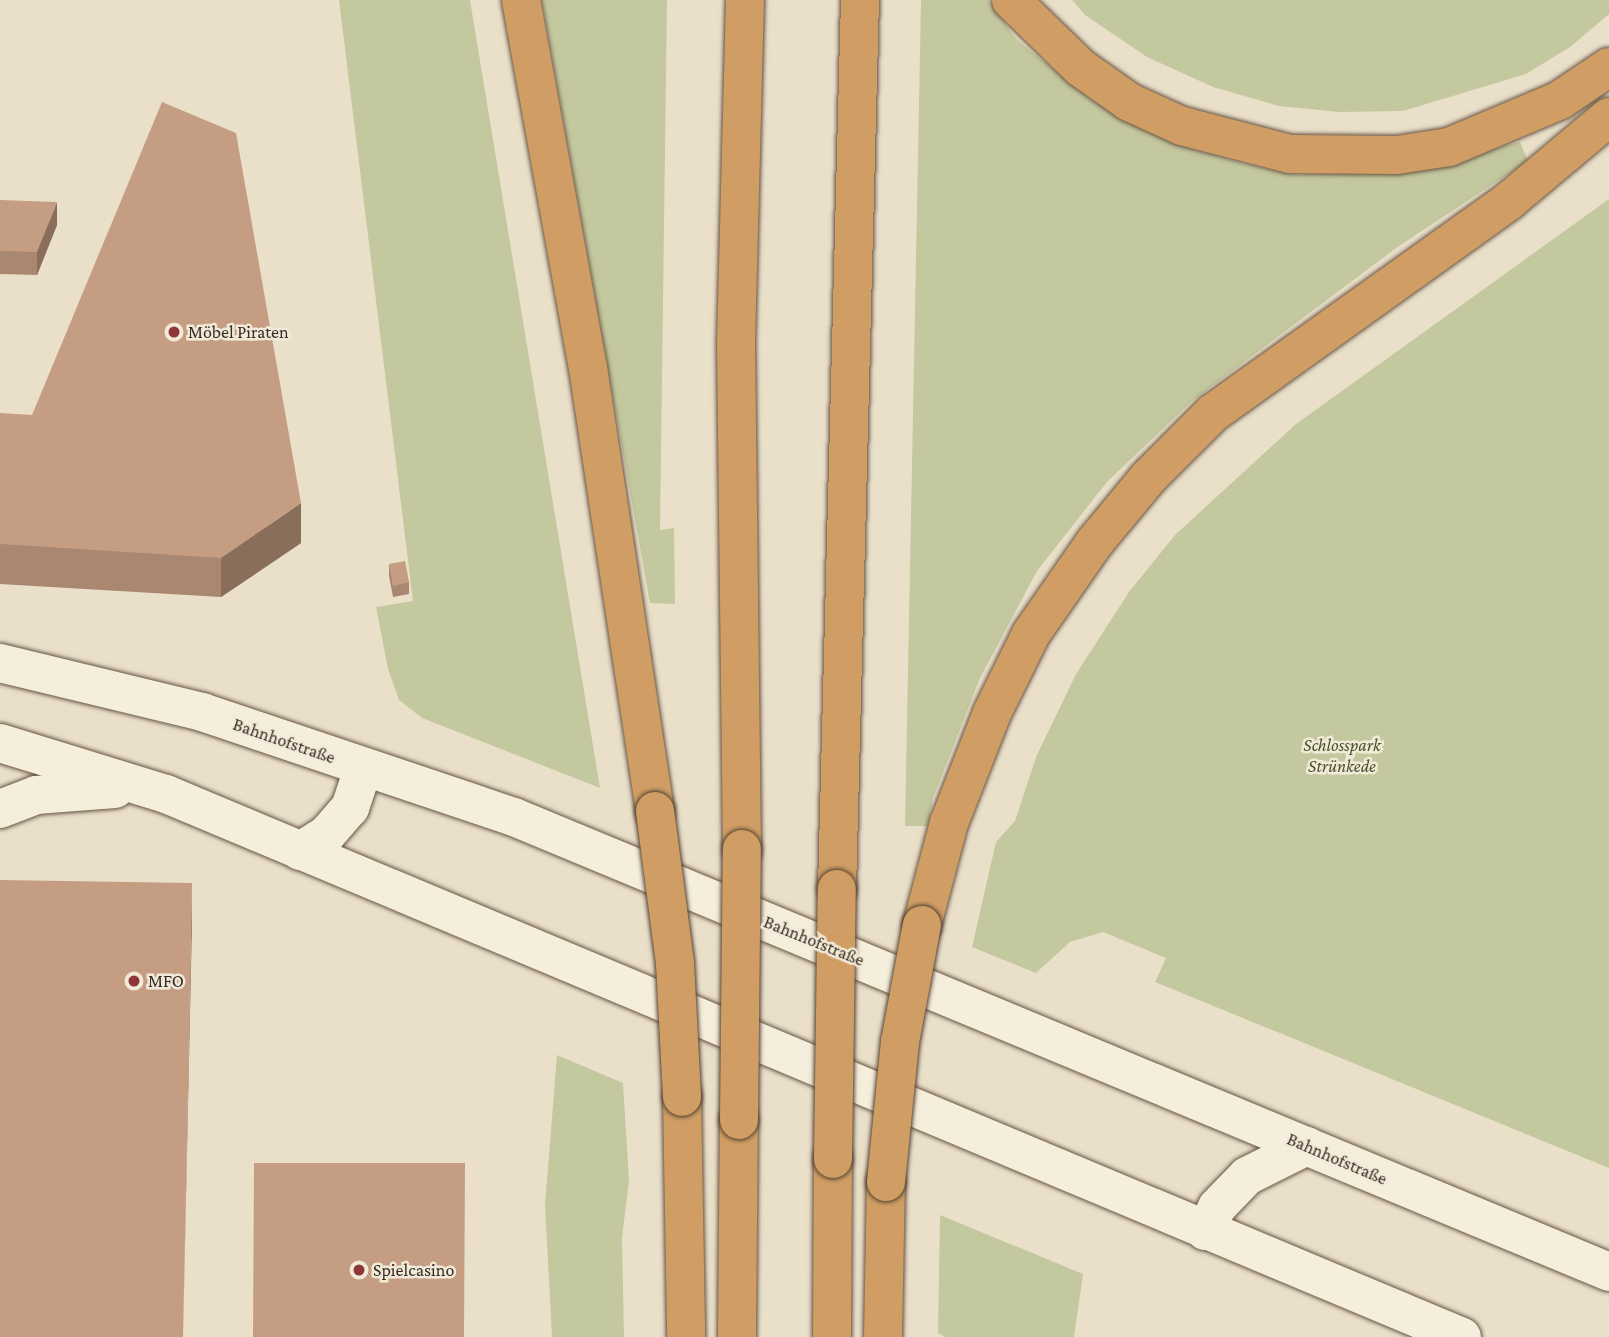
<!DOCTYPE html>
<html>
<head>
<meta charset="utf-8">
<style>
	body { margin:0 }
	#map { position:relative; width:1609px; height:1337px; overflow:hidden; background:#eae0ca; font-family:"Crimson Pro",serif }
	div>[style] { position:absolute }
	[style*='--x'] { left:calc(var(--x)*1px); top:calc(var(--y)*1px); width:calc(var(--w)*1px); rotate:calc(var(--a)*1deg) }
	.green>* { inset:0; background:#c4c89e }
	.roads { filter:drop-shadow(0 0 2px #675443) drop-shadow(0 0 2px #675443) }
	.secondary>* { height:38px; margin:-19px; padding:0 19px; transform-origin:19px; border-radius:19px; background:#f6eedc }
	.highway>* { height:38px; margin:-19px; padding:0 19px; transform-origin:19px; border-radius:19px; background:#d09e64 }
	.bridges { filter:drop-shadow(0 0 2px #544233) drop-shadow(0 0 2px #544233) }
	.highway-bridge>* { height:38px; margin:-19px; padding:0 19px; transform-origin:19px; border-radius:19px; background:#d09e64 }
	.wall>* { inset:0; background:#a98771 }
	.shaded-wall>* { inset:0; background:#896e5c }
	.building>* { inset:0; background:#c49d83 }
	.dots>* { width:19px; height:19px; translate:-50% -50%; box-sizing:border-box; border:4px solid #f2ead8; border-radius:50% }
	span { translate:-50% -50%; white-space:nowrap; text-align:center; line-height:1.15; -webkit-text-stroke:5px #f2ead8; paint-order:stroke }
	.poi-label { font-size:18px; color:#372c22 }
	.left { translate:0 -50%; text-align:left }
	.street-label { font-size:18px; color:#372c22 }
	.park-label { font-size:18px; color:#48512a; font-style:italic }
</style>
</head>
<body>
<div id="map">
	<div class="green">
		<i style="clip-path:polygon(339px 0,470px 0,600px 788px,422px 718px,399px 700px,388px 669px,376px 607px,413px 601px)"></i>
		<i style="clip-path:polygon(542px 0,667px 0,660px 530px,674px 528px,675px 604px,650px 603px)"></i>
		<i style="clip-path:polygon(921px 0,988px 0,1016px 39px,1091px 100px,1179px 145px,1237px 162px,1296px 175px,1408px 171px,1520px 142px,1528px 161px,1399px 246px,1192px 401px,1107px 482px,1037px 571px,980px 678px,933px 798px,928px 826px,905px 826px)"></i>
		<i style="clip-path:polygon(1072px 0,1609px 0,1609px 14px,1570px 47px,1526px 74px,1403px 111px,1339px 112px,1279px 106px,1213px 87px,1147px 57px,1085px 15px)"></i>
		<i style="clip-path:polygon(1609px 199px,1609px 1168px,1155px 982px,1166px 958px,1103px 932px,1070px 942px,1036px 973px,972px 947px,996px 842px,1015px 821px,1036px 757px,1076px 674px,1129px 592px,1175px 535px,1296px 424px)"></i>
		<i style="clip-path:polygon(557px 1055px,623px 1083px,629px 1180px,622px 1238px,624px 1337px,552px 1337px,545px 1205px)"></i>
		<i style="clip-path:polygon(940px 1215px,1083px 1274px,1074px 1337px,945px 1337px,938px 1333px)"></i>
	</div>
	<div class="roads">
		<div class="secondary">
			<i style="--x:0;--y:663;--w:208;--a:13.6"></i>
			<i style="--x:202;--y:712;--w:329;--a:18.6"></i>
			<i style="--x:514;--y:817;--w:1186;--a:22.56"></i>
			<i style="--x:0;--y:743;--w:174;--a:17.1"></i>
			<i style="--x:166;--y:794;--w:1405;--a:22.73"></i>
			<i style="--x:0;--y:809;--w:39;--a:-21"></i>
			<i style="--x:36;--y:795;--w:79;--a:-4.3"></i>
			<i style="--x:300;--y:851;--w:32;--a:-32"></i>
			<i style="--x:327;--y:834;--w:35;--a:-49"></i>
			<i style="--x:350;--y:808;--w:41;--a:-71.6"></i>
			<i style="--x:1205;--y:1231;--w:27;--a:-63"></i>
			<i style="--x:1217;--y:1207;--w:43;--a:-45.9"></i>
			<i style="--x:1247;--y:1176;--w:67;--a:-26.6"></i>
		</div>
		<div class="highway">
			<i style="--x:521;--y:0;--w:374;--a:79.7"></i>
			<i style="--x:588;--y:368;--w:448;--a:81.4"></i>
			<i style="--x:1011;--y:0;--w:98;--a:44.2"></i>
			<i style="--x:1081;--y:68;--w:59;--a:35.3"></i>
			<i style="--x:1129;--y:102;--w:58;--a:24.4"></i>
			<i style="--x:1182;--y:126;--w:112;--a:14.5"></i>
			<i style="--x:1290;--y:154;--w:107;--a:0.5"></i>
			<i style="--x:1397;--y:155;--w:53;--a:-8.7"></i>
			<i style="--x:1449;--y:147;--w:121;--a:-22.9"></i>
			<i style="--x:1560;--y:100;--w:59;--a:-34"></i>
			<i style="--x:742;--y:849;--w:506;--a:-90.68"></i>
			<i style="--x:736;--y:343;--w:343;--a:-88.5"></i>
			<i style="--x:837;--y:889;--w:889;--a:-88.52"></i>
			<i style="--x:922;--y:925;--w:106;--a:-75.2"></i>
			<i style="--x:949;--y:823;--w:118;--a:-68.6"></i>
			<i style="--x:992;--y:713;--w:88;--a:-63.7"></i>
			<i style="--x:1031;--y:634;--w:112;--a:-55.2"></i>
			<i style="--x:1095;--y:542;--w:83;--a:-50.4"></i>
			<i style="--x:1148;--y:478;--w:92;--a:-45"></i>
			<i style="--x:1213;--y:413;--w:365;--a:-35.6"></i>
			<i style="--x:1510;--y:200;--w:129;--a:-40"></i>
			<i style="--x:682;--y:1097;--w:240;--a:89"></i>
			<i style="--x:737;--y:1337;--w:217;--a:-89.5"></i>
			<i style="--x:832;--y:1337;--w:178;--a:-89.7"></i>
			<i style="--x:883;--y:1337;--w:155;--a:-88.9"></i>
		</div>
	</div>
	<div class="bridges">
		<div class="highway-bridge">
			<i style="--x:655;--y:811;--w:153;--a:82.5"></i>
			<i style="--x:675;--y:963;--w:134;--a:87"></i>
			<i style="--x:739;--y:1120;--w:271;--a:-89.4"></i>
			<i style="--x:833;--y:1159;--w:270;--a:-89.2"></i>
			<i style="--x:886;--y:1182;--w:141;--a:-84.3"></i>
			<i style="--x:900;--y:1042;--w:119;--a:-79.4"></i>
		</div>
	</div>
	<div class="wall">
		<i style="clip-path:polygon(0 200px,57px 225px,37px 275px,0 274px)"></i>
		<i style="clip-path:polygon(0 413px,301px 543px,221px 597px,0 584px)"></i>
		<i style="clip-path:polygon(389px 564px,409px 582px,409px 594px,393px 597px,389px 576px)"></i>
	</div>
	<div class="shaded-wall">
		<i style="clip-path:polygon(57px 202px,57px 225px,37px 275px,37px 252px)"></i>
		<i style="clip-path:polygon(301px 503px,301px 543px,221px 597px,221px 558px)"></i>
		<i style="clip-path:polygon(192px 883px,192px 923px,183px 1337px)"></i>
	</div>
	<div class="building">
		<i style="clip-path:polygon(162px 102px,236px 133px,301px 503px,221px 558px,0 544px,0 413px,32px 415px)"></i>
		<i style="clip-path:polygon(0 200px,57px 202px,37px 252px,0 251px)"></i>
		<i style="clip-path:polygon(405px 561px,409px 582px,393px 586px,389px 564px)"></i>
		<i style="clip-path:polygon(0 880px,192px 883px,183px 1337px,0 1337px)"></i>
		<i style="clip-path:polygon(254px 1163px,465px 1163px,464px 1337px,253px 1337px)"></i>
	</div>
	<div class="dots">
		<i style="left:174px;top:332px;background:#8e3638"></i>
		<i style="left:134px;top:981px;background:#8e3638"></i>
		<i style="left:359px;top:1270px;background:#8e3638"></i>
	</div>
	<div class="poi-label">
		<span class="left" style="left:188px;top:332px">Möbel Piraten</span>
		<span class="left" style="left:148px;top:981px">MFO</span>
		<span class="left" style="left:373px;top:1270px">Spielcasino</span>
	</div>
	<div class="street-label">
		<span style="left:284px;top:741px;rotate:19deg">Bahnhofstraße</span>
		<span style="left:814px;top:941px;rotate:22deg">Bahnhofstraße</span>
		<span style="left:1337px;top:1159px;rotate:23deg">Bahnhofstraße</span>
	</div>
	<div class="park-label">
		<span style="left:1342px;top:756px">Schlosspark<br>Strünkede</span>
	</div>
</div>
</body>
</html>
